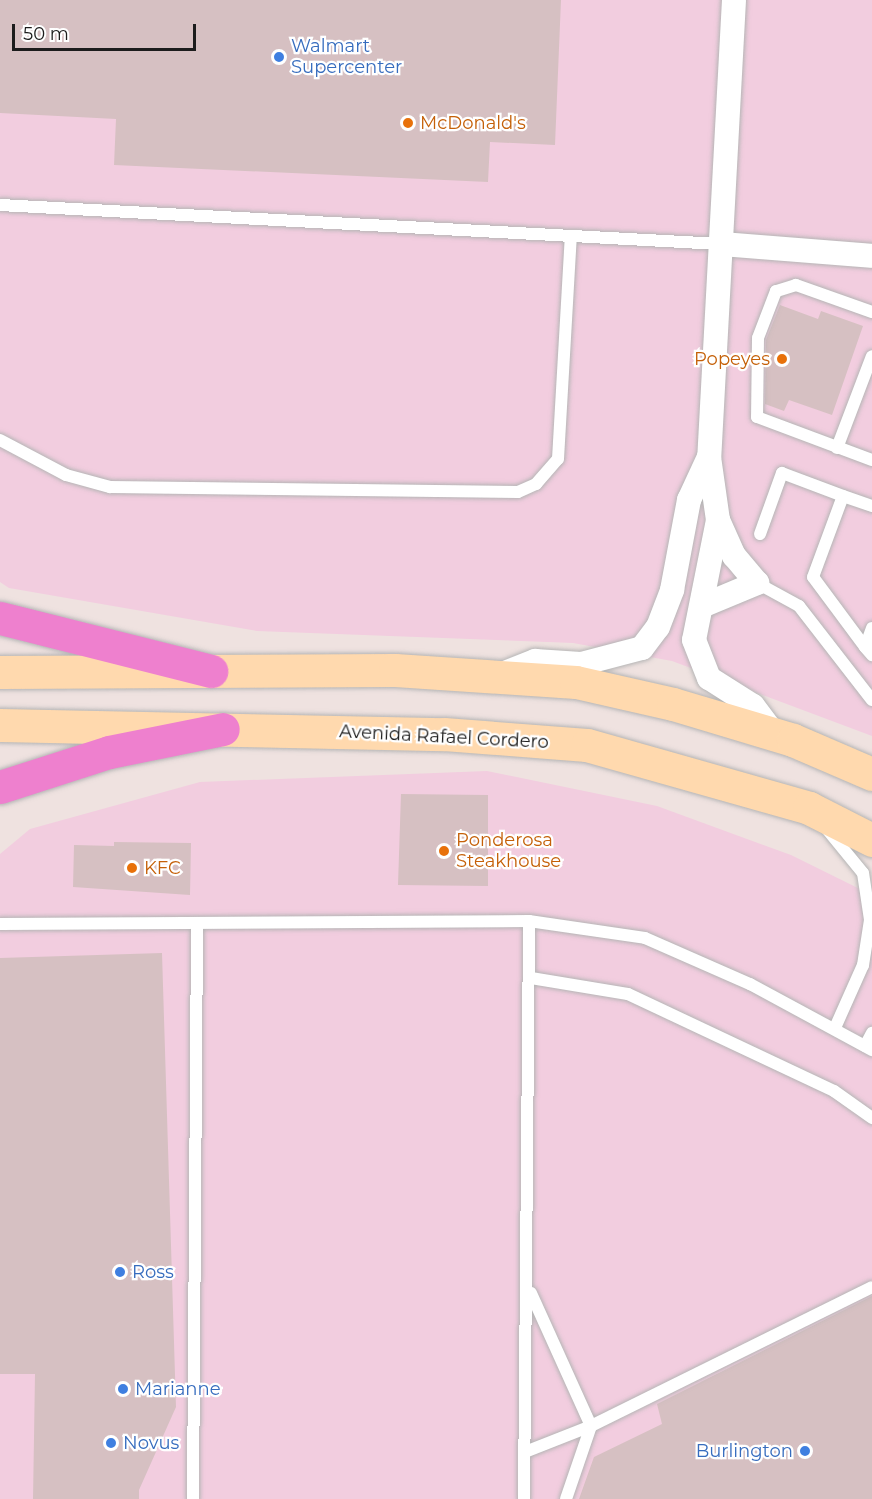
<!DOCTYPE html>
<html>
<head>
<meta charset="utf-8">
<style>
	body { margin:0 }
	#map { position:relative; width:872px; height:1499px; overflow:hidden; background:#efe2e0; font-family:Montserrat,sans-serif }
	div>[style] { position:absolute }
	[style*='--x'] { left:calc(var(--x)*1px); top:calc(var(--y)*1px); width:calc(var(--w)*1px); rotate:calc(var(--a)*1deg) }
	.commercial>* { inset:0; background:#f2cddf }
	.building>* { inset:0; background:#d6c0c2 }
	.roads { filter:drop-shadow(0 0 2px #b5b5b5) drop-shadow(0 0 2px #b5b5b5) }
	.lane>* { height:12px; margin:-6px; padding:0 6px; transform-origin:6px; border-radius:6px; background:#fff }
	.street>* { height:24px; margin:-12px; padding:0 12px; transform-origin:12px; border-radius:12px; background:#fff }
	.secondary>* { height:33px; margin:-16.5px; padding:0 16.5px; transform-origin:16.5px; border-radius:16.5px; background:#ffd9ae }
	.highway>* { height:33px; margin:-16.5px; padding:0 16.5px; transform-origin:16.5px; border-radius:16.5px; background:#ee80ce }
	.dots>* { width:16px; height:16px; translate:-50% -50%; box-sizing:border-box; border:3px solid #fff; border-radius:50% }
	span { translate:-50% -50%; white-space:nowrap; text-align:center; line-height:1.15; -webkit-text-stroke:4.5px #fff; paint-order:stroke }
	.shop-label { font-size:18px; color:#366cbe }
	.left { translate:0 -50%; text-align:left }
	.right { translate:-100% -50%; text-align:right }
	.food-label { font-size:18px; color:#c56008 }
	.street-label { font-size:18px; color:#1c1c1c }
	.scale { position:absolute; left:12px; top:24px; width:184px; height:27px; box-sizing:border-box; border:3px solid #1c1c1c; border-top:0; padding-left:8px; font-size:18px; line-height:21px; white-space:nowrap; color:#1c1c1c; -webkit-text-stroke:4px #fff; paint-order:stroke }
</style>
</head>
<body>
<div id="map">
	<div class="commercial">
		<i style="clip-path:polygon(0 0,872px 0,872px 736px,672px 661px,573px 643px,257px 631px,9px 588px,0 582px)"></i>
		<i style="clip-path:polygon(487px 771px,657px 806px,791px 855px,872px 895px,872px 1499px,0 1499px,0 854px,30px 829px,200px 782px)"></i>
	</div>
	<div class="building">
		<i style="clip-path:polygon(0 0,561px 0,555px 145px,490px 142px,488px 182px,114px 165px,116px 119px,0 113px)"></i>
		<i style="clip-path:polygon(780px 305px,818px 319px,821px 311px,863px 326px,832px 415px,789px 400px,784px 411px,765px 404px,766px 340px)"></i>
		<i style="clip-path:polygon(401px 794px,488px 795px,488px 886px,398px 885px)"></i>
		<i style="clip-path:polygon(114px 842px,191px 843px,190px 895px,73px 887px,74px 845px,114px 846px)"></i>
		<i style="clip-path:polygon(162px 953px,176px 1407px,139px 1490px,139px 1499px,33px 1499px,35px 1374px,0 1374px,0 958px)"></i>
		<i style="clip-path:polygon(872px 1296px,872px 1499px,579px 1499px,594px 1457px,662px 1424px,657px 1404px)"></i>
	</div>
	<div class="roads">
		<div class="lane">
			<i style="--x:0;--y:205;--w:722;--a:3.1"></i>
			<i style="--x:872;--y:312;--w:81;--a:-160.4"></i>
			<i style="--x:796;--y:285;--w:21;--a:163"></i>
			<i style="--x:776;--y:291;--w:50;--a:111"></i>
			<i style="--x:758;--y:338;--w:79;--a:90.7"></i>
			<i style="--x:757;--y:417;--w:123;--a:20.5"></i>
			<i style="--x:0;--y:440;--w:75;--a:27.9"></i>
			<i style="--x:66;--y:475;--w:46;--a:15.3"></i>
			<i style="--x:110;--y:487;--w:408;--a:0.7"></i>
			<i style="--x:518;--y:492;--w:20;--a:-24"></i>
			<i style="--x:536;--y:484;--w:33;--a:-49"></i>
			<i style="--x:558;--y:459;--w:223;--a:-86.7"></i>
			<i style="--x:837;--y:448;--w:98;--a:-69.2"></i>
			<i style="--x:760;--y:534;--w:65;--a:-70.2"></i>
			<i style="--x:782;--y:473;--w:65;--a:20.7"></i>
			<i style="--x:757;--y:583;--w:48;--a:28.7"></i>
			<i style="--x:799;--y:606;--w:119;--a:52.2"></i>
			<i style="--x:872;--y:628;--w:20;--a:110"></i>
			<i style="--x:865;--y:647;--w:11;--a:49"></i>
			<i style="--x:865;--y:647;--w:87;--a:-126.6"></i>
			<i style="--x:813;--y:577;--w:86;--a:-69.7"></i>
			<i style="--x:843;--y:496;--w:31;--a:19"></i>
			<i style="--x:826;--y:828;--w:58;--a:50.6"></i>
			<i style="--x:863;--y:873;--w:48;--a:81.5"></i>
			<i style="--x:870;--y:920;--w:46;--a:98.8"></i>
			<i style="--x:863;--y:965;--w:69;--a:114"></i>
			<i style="--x:0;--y:924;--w:529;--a:-0.32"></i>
			<i style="--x:529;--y:921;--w:117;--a:8.3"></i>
			<i style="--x:645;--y:938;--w:115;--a:23.7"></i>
			<i style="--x:750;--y:984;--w:139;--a:28.4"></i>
			<i style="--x:531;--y:978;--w:98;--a:9.4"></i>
			<i style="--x:628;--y:994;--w:228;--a:25.2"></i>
			<i style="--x:834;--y:1091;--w:47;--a:35.4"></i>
			<i style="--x:865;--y:1046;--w:15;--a:-62"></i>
			<i style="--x:525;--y:1452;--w:71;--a:-21.5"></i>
			<i style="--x:591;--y:1426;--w:146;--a:-114.3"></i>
			<i style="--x:193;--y:1499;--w:573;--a:-89.6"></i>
			<i style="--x:524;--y:1499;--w:578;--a:-89.5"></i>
			<i style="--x:566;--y:1499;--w:77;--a:-71.1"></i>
			<i style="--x:591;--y:1426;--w:313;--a:-26.3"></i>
		</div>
		<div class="street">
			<i style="--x:734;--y:0;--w:458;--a:93.1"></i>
			<i style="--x:709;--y:457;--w:64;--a:81.9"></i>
			<i style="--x:718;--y:520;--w:122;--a:101.3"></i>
			<i style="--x:694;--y:640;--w:41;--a:68.5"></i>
			<i style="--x:709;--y:678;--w:52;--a:32.5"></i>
			<i style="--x:753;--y:706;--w:35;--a:53"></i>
			<i style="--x:721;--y:244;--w:151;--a:4.5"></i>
			<i style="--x:702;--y:606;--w:60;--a:-22.7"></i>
			<i style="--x:757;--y:583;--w:35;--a:-130"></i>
			<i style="--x:734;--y:556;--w:39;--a:-114"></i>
			<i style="--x:500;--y:675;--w:38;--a:-22"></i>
			<i style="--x:535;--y:661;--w:46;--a:3.7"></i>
			<i style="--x:581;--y:664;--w:63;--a:-14.7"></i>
			<i style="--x:642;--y:648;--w:26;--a:-53"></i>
			<i style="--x:658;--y:627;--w:40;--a:-69"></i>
			<i style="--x:672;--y:590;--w:92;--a:-79.3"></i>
			<i style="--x:689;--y:500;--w:47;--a:-65.1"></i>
		</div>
		<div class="secondary">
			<i style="--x:0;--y:672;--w:395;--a:-0.3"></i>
			<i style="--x:395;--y:670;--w:181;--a:3.8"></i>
			<i style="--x:576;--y:682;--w:99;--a:12.8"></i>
			<i style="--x:673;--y:704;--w:125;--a:16.7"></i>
			<i style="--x:793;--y:740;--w:86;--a:23.3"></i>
			<i style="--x:0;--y:725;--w:444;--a:1.2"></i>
			<i style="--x:444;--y:734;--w:143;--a:4.4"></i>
			<i style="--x:587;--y:745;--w:231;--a:15.8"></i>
			<i style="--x:809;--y:808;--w:71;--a:26.9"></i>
		</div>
		<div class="highway">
			<i style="--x:0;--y:618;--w:218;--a:14.1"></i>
			<i style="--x:0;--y:787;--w:114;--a:-17.8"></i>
			<i style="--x:109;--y:752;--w:116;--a:-11.4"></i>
		</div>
	</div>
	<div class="dots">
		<i style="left:279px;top:57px;background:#3f7fe0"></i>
		<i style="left:408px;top:123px;background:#e8710a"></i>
		<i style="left:782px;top:359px;background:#e8710a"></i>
		<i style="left:444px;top:851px;background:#e8710a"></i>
		<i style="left:132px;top:868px;background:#e8710a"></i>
		<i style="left:120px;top:1272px;background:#3f7fe0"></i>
		<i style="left:123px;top:1389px;background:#3f7fe0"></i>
		<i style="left:111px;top:1443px;background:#3f7fe0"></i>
		<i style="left:805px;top:1451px;background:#3f7fe0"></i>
	</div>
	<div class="shop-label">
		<span class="left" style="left:291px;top:57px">Walmart<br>Supercenter</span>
		<span class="left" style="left:132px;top:1272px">Ross</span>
		<span class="left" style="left:135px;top:1389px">Marianne</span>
		<span class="left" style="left:123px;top:1443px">Novus</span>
		<span class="right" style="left:793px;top:1451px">Burlington</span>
	</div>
	<div class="food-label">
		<span class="left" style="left:420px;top:123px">McDonald's</span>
		<span class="right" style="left:770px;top:359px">Popeyes</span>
		<span class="left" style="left:456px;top:851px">Ponderosa<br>Steakhouse</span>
		<span class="left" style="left:144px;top:868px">KFC</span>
	</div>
	<div class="street-label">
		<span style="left:444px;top:737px;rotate:3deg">Avenida Rafael Cordero</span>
	</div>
	<div class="scale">50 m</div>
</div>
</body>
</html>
